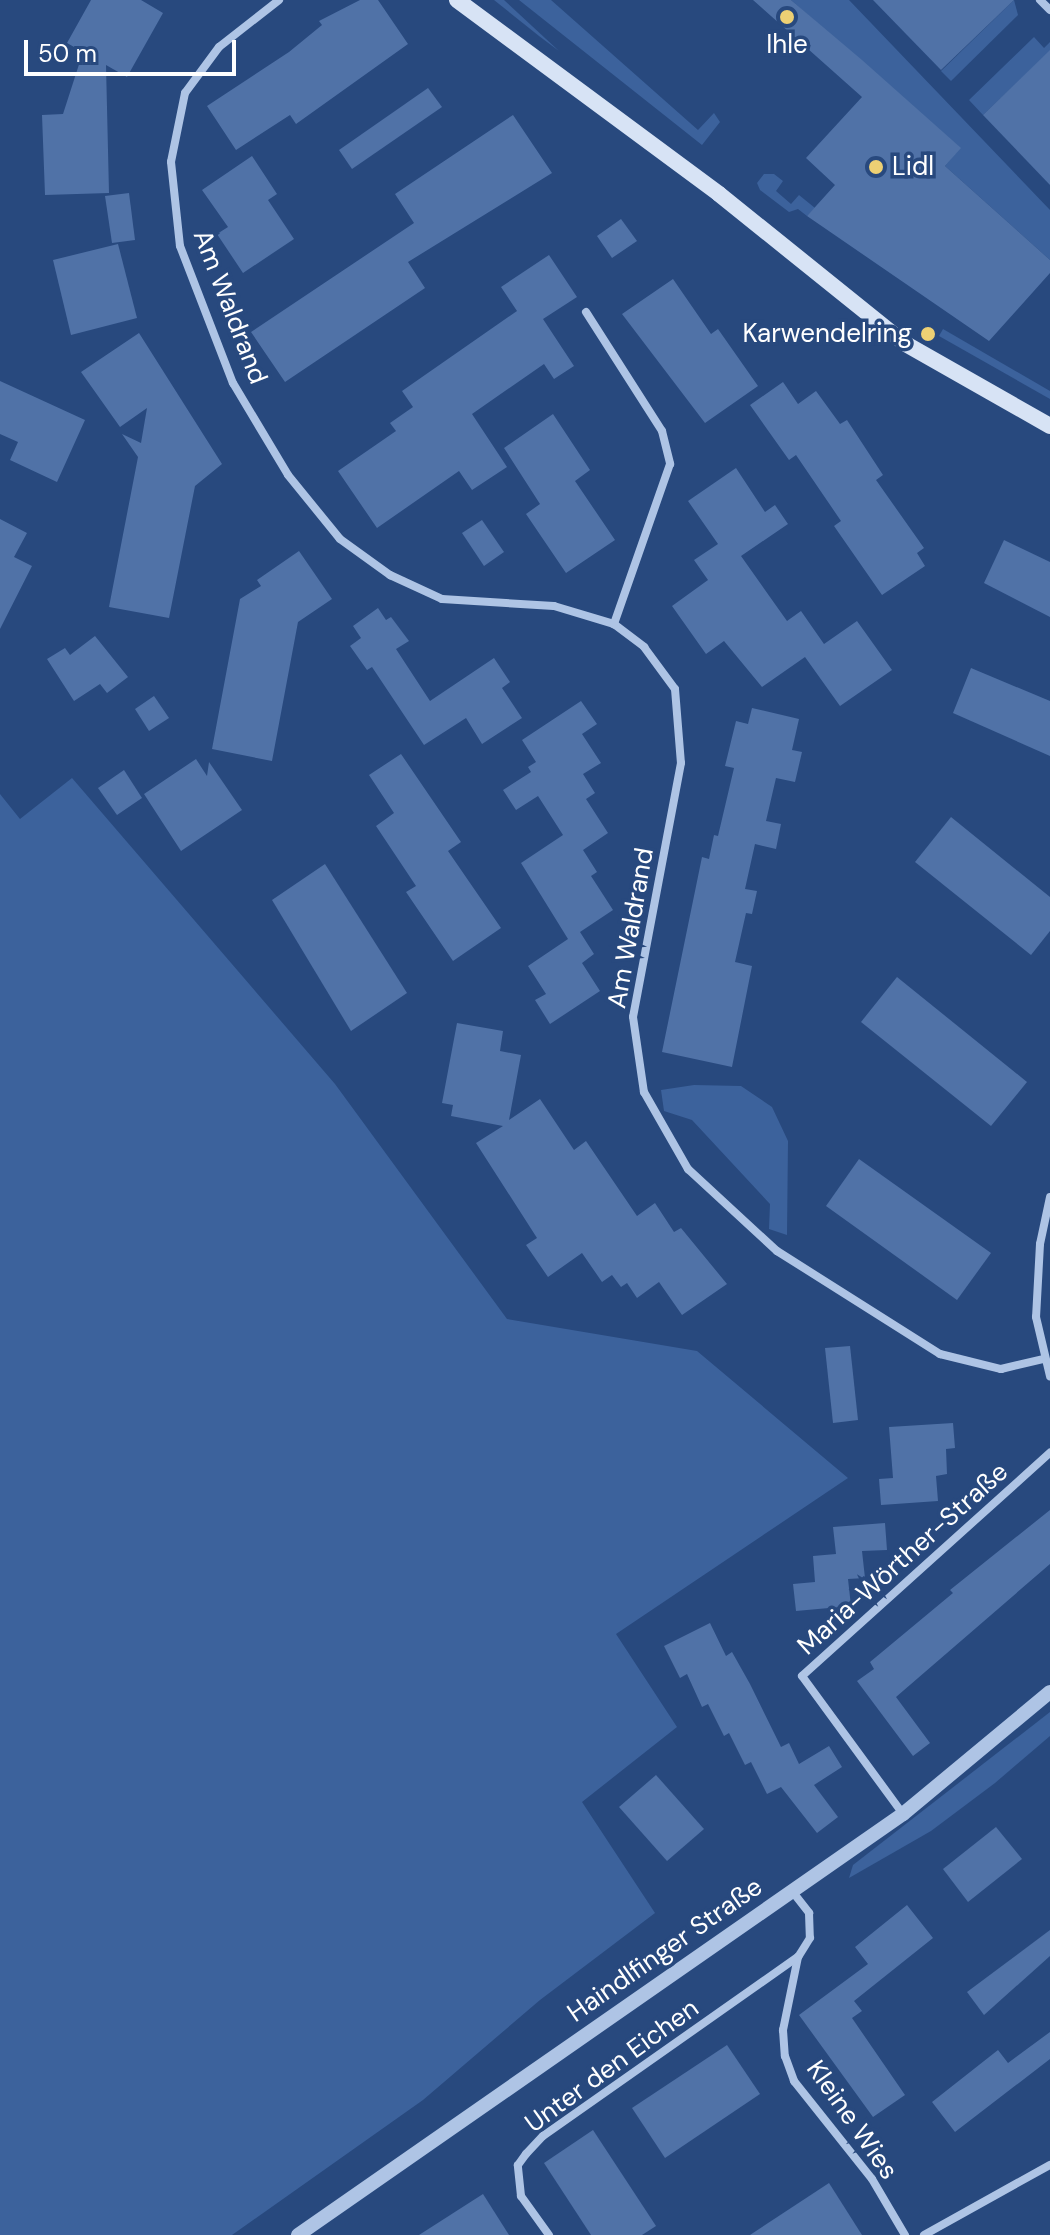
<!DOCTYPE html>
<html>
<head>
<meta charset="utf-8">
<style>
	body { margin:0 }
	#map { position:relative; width:1050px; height:2235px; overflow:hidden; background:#28497e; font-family:"DM Sans",sans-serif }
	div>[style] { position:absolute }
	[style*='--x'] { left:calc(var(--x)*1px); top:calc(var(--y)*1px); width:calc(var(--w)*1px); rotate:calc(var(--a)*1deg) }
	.green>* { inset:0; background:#3c629c }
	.building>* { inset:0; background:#5072a7 }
	.minor>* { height:8px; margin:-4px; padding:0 4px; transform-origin:4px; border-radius:4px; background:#aec4e5 }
	.tertiary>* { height:14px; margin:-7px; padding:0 7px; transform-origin:7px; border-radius:7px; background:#aec4e5 }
	.secondary>* { height:16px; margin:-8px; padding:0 8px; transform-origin:8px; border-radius:8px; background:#d7e3f5 }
	.dots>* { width:22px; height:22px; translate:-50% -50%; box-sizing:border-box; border:4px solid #28497e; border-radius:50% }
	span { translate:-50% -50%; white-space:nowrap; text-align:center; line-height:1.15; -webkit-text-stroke:7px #28497e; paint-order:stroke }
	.poi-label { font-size:26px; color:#fff }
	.left { translate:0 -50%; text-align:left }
	.right { translate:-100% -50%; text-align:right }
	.street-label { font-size:26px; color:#fff }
	.scale { position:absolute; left:24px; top:40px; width:212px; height:36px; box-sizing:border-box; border:4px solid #fff; border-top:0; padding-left:10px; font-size:24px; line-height:28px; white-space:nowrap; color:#fff; -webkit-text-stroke:6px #28497e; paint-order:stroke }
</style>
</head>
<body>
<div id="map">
	<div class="green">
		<i style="clip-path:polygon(494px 0,504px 0,559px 51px,539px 36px)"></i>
		<i style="clip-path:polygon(519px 0,551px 0,698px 130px,714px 113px,720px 122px,702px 145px)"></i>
		<i style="clip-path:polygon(791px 0,849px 0,1050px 210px,1050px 260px,945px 166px,960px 148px)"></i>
		<i style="clip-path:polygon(1014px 0,1018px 15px,951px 81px,941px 71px)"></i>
		<i style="clip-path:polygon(1034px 37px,1044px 48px,1050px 42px,1050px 51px,983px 115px,969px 100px)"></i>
		<i style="clip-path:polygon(764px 174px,774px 174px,783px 181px,776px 191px,791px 204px,799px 195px,815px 208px,807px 216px,798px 209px,789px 212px,760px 190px,757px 183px)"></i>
		<i style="clip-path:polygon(943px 329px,1050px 391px,1050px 399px,939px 336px)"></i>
		<i style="clip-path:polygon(72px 778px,335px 1084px,507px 1319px,697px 1351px,848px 1478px,616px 1634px,677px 1727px,582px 1802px,655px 1913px,540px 2000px,423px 2100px,232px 2235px,0 2235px,0 794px,20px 819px)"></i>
		<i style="clip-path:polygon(694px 1085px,741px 1086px,772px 1107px,788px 1141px,787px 1235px,769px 1229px,770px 1204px,692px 1120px,664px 1111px,661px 1090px)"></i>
		<i style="clip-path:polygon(1050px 1712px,1050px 1736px,995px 1783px,931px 1831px,849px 1878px,853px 1865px)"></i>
	</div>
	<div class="building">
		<i style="clip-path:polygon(91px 0,141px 0,163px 13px,127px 77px,106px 65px,109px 193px,45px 195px,42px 115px,63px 114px,83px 52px,67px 43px)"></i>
		<i style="clip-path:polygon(360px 0,378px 0,408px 44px,296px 124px,290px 115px,236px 150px,207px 106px,289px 52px,322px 25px,319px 21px)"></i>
		<i style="clip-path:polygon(753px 0,791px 0,862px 60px,961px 148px,945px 166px,1050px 260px,1050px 273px,989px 341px,807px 216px,835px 185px,806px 158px,862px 97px)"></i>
		<i style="clip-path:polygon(873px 0,1014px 0,941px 70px)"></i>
		<i style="clip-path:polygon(1050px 50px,1050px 185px,983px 115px)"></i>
		<i style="clip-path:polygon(428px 88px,442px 107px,352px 169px,339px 150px)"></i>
		<i style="clip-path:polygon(513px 115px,552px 173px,408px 262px,425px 288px,285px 382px,251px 332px,414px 223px,395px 194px)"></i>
		<i style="clip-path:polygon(252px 156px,277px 194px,268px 200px,294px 239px,243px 273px,217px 234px,228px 227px,202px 190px)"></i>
		<i style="clip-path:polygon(129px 193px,135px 240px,112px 243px,105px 196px)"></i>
		<i style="clip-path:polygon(621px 219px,637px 241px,612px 258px,597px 236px)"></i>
		<i style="clip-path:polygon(118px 244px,137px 318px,71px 335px,53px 260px)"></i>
		<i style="clip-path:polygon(549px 255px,577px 297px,543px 319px,574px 366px,554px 379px,544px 364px,472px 414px,507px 467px,472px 490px,459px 471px,377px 528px,338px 471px,396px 431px,390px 423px,413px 407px,402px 391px,517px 311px,501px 287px)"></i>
		<i style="clip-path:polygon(673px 279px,711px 334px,718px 329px,758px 386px,705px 423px,622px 314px)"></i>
		<i style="clip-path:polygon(139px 333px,222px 464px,195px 486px,169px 618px,109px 607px,138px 457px,122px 434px,141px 443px,147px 408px,120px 427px,81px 372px)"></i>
		<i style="clip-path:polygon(0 381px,85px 420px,57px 482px,10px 460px,18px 442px,0 434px)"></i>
		<i style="clip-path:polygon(783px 382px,798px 404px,816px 391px,840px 424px,847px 420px,883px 475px,876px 480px,924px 548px,917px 553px,925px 566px,882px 595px,834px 526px,841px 521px,796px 455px,789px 460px,750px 405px)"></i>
		<i style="clip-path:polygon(553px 414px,590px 470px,575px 481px,615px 540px,566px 573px,526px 514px,540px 504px,504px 448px)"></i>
		<i style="clip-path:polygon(736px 468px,765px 512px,775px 505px,788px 524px,741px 556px,787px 621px,801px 611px,824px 644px,857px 621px,892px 670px,840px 706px,805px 657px,762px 687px,724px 641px,706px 654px,672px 606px,708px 580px,694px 560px,718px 544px,688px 501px)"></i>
		<i style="clip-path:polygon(0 519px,27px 533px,14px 557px,32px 566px,0 629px)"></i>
		<i style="clip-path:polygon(482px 520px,504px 552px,484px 566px,462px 533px)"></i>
		<i style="clip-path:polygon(1004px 540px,1050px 562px,1050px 617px,984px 583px)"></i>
		<i style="clip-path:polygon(299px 551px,332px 599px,298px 622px,272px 761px,212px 749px,240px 599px,261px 586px,257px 580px)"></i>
		<i style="clip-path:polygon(378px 608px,386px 620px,391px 617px,409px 641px,396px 649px,430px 701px,494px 658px,510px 682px,502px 688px,522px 718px,482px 744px,466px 718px,424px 745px,372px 667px,367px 670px,350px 646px,361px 638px,353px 626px)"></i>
		<i style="clip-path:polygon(95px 636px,128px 677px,107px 693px,100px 684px,74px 701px,47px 659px,65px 648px,70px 655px)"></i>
		<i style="clip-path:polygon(971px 668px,1050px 701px,1050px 756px,953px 713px)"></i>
		<i style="clip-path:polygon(154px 696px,169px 718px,149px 731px,135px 709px)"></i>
		<i style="clip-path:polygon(581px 701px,597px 724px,582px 734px,601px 763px,583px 774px,595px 793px,586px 799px,608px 833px,583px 850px,597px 872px,591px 876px,613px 910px,580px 932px,594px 954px,582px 963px,600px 991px,550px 1024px,535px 1000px,546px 994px,528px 966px,568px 939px,521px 863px,563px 835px,538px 796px,516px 810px,503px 790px,531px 772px,528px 767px,536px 762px,522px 740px)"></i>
		<i style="clip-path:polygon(752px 708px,799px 719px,792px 750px,802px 752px,795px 782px,776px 778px,766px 821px,781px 824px,776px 849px,755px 844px,745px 889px,757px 891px,752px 914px,746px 913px,735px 962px,752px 966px,732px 1067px,662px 1052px,702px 857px,709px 859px,714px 835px,718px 836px,734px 768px,725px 766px,736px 721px,748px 724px)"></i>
		<i style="clip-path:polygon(401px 754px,461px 842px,448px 851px,501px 928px,453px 961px,406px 892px,416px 886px,376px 826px,394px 813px,369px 775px)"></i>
		<i style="clip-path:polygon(196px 759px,207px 776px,209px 762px,242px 810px,181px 851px,144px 794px)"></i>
		<i style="clip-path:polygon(124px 770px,142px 798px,117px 815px,98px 788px)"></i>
		<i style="clip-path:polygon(951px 817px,1050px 897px,1050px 931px,1031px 955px,915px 862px)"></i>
		<i style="clip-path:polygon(325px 864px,407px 993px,351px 1031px,272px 900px)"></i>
		<i style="clip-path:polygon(897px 977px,1027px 1082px,991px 1126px,861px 1022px)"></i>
		<i style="clip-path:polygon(457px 1023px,503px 1031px,500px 1051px,521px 1055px,509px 1120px,540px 1099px,574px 1150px,586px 1141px,637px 1216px,655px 1203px,674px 1232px,681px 1228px,727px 1284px,682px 1315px,659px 1282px,637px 1298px,627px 1283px,621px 1287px,612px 1275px,602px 1282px,582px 1253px,548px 1277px,526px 1245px,537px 1238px,476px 1143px,503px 1126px,451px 1116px,453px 1105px,442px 1103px)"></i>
		<i style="clip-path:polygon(859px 1159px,991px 1253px,957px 1300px,826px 1206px)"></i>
		<i style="clip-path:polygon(850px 1346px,858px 1420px,833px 1423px,825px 1348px)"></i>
		<i style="clip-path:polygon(953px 1423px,955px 1448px,946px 1449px,947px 1474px,936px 1476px,938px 1501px,881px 1505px,879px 1479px,893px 1478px,889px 1427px)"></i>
		<i style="clip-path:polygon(1050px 1510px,1050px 1564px,896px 1697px,930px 1743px,913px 1756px,857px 1681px,874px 1669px,870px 1662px,953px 1593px,950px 1590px)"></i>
		<i style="clip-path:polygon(885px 1523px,887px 1550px,862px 1551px,865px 1578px,848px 1579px,851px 1606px,796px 1611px,793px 1584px,815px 1582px,813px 1556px,836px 1554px,833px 1527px)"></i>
		<i style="clip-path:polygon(710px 1623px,726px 1656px,732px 1652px,750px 1684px,781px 1747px,789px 1743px,799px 1764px,829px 1746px,842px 1767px,814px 1785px,838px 1817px,817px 1833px,781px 1787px,767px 1794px,751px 1762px,745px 1765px,729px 1733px,724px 1736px,708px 1704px,702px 1707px,687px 1674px,680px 1678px,664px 1646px)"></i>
		<i style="clip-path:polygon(656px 1775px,704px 1829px,667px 1861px,619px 1807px)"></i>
		<i style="clip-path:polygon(996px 1827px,1022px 1859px,968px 1902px,943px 1869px)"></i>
		<i style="clip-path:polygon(907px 1905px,933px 1938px,854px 2001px,862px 2011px,852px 2018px,905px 2095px,873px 2117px,799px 2015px,868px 1964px,855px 1947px)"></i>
		<i style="clip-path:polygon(1050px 1930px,1050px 1956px,984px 2015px,967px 1992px)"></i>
		<i style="clip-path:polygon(1050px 2032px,1050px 2059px,955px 2132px,932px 2102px,998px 2050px,1008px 2063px)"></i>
		<i style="clip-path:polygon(727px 2045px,760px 2094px,665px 2158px,632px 2108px)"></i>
		<i style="clip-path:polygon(593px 2130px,656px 2226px,642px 2235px,591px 2235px,544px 2163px)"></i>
		<i style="clip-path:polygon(829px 2183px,862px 2235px,750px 2235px)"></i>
		<i style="clip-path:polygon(483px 2194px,509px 2235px,419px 2235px)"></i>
	</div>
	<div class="minor">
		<i style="--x:279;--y:0;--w:76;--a:141.9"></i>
		<i style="--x:219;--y:47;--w:57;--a:126.5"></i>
		<i style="--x:185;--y:93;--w:70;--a:101.5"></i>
		<i style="--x:171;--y:162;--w:84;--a:83.9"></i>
		<i style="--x:180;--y:246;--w:147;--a:68.9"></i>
		<i style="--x:233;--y:383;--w:107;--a:59.1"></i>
		<i style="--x:288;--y:475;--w:82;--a:50.9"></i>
		<i style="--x:340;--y:539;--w:62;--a:35.8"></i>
		<i style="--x:390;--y:575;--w:57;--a:24.8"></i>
		<i style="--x:442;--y:599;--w:112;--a:3.6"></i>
		<i style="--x:554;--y:606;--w:63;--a:16.7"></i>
		<i style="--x:614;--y:624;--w:38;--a:37"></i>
		<i style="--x:644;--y:647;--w:52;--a:53.6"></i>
		<i style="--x:675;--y:689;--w:74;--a:85.4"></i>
		<i style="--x:681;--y:763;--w:258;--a:100.7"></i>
		<i style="--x:633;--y:1017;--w:76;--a:81.7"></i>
		<i style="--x:644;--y:1092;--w:89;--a:60.3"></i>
		<i style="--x:688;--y:1169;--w:121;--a:42.7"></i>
		<i style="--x:777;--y:1251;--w:193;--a:32.3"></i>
		<i style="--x:940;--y:1354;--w:63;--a:13.8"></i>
		<i style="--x:1001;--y:1369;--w:43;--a:-13.4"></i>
		<i style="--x:1040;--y:0;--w:14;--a:45"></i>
		<i style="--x:586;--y:312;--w:141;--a:57.4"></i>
		<i style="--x:662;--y:431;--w:34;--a:76"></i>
		<i style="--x:670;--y:464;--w:170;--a:109.3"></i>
		<i style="--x:1050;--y:1197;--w:48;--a:102"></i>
		<i style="--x:1040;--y:1244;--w:73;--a:93.1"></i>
		<i style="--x:1036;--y:1317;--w:61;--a:76.7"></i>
		<i style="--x:903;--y:1814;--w:171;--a:-126.2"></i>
		<i style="--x:802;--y:1676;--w:334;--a:-42"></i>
		<i style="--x:792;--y:1891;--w:28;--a:52"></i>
		<i style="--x:809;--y:1913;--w:25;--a:88"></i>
		<i style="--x:810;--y:1938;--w:22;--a:122"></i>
		<i style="--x:798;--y:1957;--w:75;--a:101.6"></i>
		<i style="--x:783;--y:2030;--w:26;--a:86"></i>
		<i style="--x:785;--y:2056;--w:27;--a:70"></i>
		<i style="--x:794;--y:2081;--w:125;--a:51.5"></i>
		<i style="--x:872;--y:2179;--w:65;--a:59.5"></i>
		<i style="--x:549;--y:2235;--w:48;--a:-125.7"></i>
		<i style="--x:521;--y:2196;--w:31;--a:-96"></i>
		<i style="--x:518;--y:2165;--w:14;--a:-54"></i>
		<i style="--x:526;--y:2154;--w:25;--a:-47"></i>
		<i style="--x:543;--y:2136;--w:312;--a:-35.1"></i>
		<i style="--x:924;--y:2235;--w:144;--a:-29.1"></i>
	</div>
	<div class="tertiary">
		<i style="--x:298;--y:2235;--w:737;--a:-34.83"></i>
		<i style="--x:903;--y:1814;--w:191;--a:-39.7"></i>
	</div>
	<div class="secondary">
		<i style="--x:457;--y:0;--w:326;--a:36.5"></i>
		<i style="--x:719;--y:194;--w:238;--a:38.8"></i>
		<i style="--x:904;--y:343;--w:168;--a:29.6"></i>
	</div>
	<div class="dots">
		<i style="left:787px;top:17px;background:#edd074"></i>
		<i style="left:876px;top:167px;background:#edd074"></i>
		<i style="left:928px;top:334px;background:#edd074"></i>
	</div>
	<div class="poi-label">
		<span style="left:787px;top:45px">Ihle</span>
		<span class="left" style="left:892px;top:167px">Lidl</span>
		<span class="right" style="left:912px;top:334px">Karwendelring</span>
	</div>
	<div class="street-label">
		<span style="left:230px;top:307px;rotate:69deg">Am Waldrand</span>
		<span style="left:631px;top:928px;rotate:-80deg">Am Waldrand</span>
		<span style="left:903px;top:1559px;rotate:-42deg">Maria-Wörther-Straße</span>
		<span style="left:665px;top:1950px;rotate:-35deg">Haindlfinger Straße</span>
		<span style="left:612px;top:2066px;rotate:-36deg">Unter den Eichen</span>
		<span style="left:852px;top:2120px;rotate:55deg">Kleine Wies</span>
	</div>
	<div class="scale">50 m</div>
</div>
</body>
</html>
